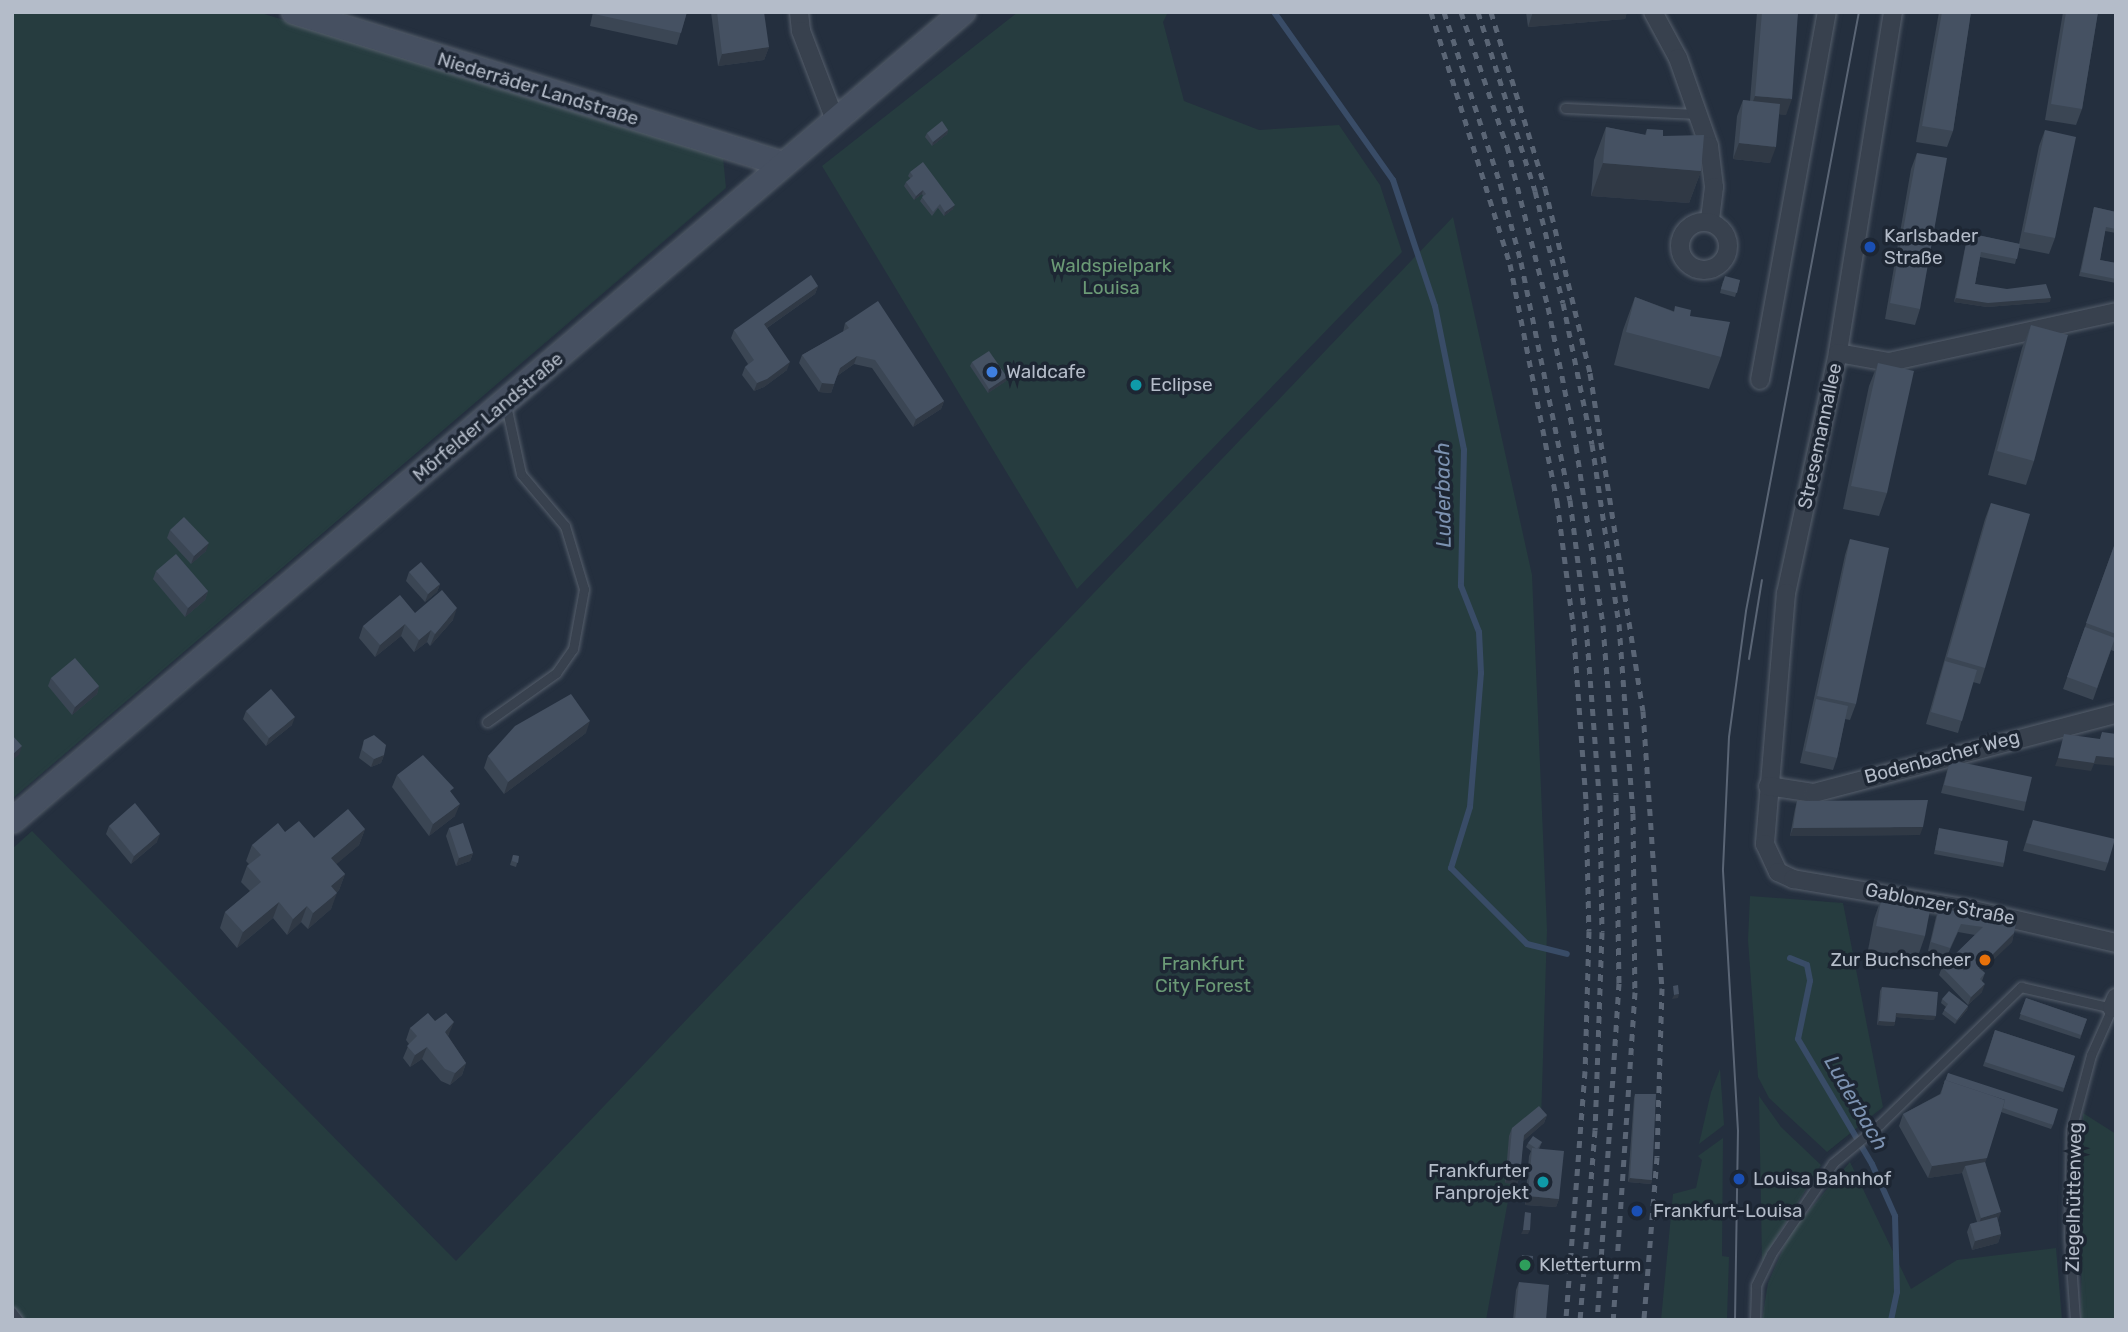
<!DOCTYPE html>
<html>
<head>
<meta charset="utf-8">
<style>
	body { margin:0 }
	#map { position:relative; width:2128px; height:1332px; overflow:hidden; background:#242f3e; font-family:Rubik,sans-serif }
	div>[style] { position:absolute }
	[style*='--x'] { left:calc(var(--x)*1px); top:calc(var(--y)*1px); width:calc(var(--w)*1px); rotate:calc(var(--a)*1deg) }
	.green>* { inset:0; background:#263c3f }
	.stream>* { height:6px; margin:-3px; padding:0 3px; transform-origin:3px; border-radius:3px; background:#394c67 }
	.roads { filter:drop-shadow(0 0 2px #565f6c) drop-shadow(0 0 2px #565f6c) }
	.lane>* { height:9px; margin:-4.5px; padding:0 4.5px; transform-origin:4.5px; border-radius:4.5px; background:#38414e }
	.street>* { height:18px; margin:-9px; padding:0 9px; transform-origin:9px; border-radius:9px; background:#38414e }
	.street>.ring { margin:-9px; padding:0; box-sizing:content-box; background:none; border:18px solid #38414e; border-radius:50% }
	.secondary>* { height:24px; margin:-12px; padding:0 12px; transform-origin:12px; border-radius:12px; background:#465061 }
	.tram>* { height:2px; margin:-1px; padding:0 1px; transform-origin:1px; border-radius:1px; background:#5a6575 }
	.rail>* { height:5px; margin-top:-2.5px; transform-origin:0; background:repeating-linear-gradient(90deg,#5a6575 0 7px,transparent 0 14px) }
	.wall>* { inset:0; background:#3b4654 }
	.shaded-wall>* { inset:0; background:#303945 }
	.building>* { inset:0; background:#455162 }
	.dots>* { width:19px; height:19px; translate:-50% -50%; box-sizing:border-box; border:4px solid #1d2633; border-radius:50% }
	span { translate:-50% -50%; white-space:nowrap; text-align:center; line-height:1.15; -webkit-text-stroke:7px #1d2633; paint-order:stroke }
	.street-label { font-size:19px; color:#b4bcc9 }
	.poi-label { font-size:19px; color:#b4bcc9 }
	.left { translate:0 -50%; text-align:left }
	.right { translate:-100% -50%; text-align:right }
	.park-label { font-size:19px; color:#6b9a76 }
	.water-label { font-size:21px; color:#7c92b1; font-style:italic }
	.frame { position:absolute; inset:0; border:14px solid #b4bcc9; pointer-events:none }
</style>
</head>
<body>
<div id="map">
	<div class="green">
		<i style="clip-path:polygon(12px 12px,258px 12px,723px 157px,726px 188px,12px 799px)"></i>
		<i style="clip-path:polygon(1018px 12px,1168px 12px,1163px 22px,1184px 101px,1259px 130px,1339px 125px,1380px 185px,1402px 252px,1077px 589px,822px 166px)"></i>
		<i style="clip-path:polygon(1453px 217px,1532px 575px,1547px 930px,1541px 1121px,1514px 1144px,1510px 1190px,1486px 1320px,12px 1320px,12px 849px,32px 831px,456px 1261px)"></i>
		<i style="clip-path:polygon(1750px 896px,1843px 903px,1883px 1107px,1827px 1152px,1769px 1098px,1758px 1077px,1748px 940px)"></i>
		<i style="clip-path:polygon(1720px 1069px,1724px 1125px,1699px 1144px,1711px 1092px)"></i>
		<i style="clip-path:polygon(1759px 1096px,1781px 1127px,1821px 1165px,1762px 1261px)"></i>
		<i style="clip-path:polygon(2083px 1113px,2116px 1134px,2116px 1320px,2081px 1320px)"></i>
		<i style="clip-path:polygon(1723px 1138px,1722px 1256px,1729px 1257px,1727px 1320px,1661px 1320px,1673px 1194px,1696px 1188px,1702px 1160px,1698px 1156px)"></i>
		<i style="clip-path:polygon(1850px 1162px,1911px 1289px,1957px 1260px,2056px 1248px,2062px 1320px,1762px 1320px,1768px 1283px,1790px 1233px)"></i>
	</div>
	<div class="stream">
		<i style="--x:1274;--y:12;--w:206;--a:54.7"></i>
		<i style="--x:1393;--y:180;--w:133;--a:71.6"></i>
		<i style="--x:1435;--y:306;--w:147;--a:78.6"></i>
		<i style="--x:1464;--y:450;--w:136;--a:91.3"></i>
		<i style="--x:1461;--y:586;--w:49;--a:68.6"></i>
		<i style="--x:1479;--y:632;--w:41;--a:87.2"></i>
		<i style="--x:1481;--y:673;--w:134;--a:94.7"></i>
		<i style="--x:1470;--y:807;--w:64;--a:107.3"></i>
		<i style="--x:1451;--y:868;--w:107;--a:45"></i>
		<i style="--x:1527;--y:944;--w:41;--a:14"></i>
		<i style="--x:1790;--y:958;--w:18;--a:22"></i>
		<i style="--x:1807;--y:965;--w:16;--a:79"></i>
		<i style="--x:1810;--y:981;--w:59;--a:101.7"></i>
		<i style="--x:1798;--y:1039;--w:145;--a:59.4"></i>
		<i style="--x:1872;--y:1164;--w:57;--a:66.1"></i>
		<i style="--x:1895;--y:1216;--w:76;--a:88.5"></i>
		<i style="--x:1897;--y:1292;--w:29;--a:102"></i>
	</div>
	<div class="roads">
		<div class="lane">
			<i style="--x:1565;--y:108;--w:133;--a:2.6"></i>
			<i style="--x:487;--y:722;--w:85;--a:-35.4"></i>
			<i style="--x:556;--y:673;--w:29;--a:-55"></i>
			<i style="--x:573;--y:649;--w:61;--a:-79.6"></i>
			<i style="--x:584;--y:589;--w:66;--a:-106.8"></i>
			<i style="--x:565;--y:526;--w:68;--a:-130.2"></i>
			<i style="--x:521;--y:474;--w:71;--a:-102.3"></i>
			<i style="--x:12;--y:1312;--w:10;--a:53"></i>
			<i style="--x:1755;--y:1320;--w:35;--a:-88"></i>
			<i style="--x:1756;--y:1285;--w:34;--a:-64"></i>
			<i style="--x:1771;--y:1254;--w:110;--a:-55.7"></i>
			<i style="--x:1833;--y:1163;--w:61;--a:-39.7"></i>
			<i style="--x:1880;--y:1124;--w:197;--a:-44.2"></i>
			<i style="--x:2021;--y:987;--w:93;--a:13"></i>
			<i style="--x:2112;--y:1008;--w:51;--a:114.1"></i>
			<i style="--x:2091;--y:1055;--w:78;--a:104.9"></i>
			<i style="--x:2071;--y:1130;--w:106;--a:91.1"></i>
			<i style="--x:2069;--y:1236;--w:84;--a:85.9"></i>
		</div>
		<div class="street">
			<i style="--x:799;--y:12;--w:19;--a:84"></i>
			<i style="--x:801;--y:31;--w:95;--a:69.1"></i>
			<i style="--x:1653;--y:12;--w:52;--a:61.5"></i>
			<i style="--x:1678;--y:58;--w:93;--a:70.6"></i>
			<i style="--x:1709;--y:146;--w:41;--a:83"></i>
			<i style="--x:1714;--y:187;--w:35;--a:97"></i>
			<i style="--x:1893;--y:12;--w:345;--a:99.2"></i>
			<i style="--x:1838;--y:353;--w:246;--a:102.2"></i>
			<i style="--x:1786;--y:593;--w:252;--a:94.8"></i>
			<i style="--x:1765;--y:844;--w:31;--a:65"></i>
			<i style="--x:1778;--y:872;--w:17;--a:25"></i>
			<i style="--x:1793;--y:879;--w:179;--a:9.7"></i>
			<i style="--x:1969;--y:909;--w:151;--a:13"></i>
			<i class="ring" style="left:1680px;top:222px;width:30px;height:30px"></i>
			<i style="--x:1838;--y:353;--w:52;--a:10"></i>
			<i style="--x:1889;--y:362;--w:232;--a:-12.4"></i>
			<i style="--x:1760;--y:380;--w:374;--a:-79.7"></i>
			<i style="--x:1768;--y:786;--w:47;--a:8.7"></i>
			<i style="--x:1814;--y:793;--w:312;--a:-14.7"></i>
			<i style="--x:2112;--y:1008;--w:11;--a:-68"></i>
		</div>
		<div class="secondary">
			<i style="--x:294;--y:12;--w:512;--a:17.27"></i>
			<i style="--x:12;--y:821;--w:1249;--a:-40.39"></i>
		</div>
	</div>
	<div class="tram">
		<i style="--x:1749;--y:659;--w:80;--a:-80.7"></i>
		<i style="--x:1735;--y:1320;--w:189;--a:-89.1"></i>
		<i style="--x:1738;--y:1131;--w:262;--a:-93.3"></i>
		<i style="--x:1723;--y:869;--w:132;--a:-87.4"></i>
		<i style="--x:1729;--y:737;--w:127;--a:-82.3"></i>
		<i style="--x:1746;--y:611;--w:610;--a:-79.32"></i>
	</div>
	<div class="rail">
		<i style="--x:1431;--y:12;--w:264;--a:72.6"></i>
		<i style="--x:1510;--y:264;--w:242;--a:78.8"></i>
		<i style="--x:1557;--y:501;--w:124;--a:82.6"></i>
		<i style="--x:1573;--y:624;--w:179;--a:85.8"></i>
		<i style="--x:1586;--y:803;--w:128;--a:88.7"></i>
		<i style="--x:1589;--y:931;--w:140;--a:91.6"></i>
		<i style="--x:1585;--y:1071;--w:250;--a:94.4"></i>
		<i style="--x:1444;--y:12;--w:180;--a:71.9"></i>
		<i style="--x:1500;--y:183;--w:82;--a:75.1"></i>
		<i style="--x:1521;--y:262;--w:243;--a:78.4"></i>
		<i style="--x:1570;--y:500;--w:126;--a:82.7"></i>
		<i style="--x:1586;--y:625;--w:181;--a:85.6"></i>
		<i style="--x:1600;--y:805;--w:127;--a:89.1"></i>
		<i style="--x:1602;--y:932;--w:198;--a:92"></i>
		<i style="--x:1595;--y:1130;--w:191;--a:94.5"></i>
		<i style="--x:1461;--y:12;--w:142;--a:71.1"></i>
		<i style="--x:1507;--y:146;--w:166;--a:75.7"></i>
		<i style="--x:1548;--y:307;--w:142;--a:78.6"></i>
		<i style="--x:1576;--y:446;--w:181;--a:81.4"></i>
		<i style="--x:1603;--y:625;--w:169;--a:85.6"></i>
		<i style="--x:1616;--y:794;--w:189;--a:89.1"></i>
		<i style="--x:1619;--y:983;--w:338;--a:93.7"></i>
		<i style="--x:1478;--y:12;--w:188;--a:72.3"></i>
		<i style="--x:1535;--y:191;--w:115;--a:76"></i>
		<i style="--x:1563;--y:303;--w:144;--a:78.4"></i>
		<i style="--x:1592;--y:444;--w:182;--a:81.5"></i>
		<i style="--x:1619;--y:624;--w:190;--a:85.8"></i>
		<i style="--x:1633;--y:813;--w:179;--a:89.4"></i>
		<i style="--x:1635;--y:992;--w:329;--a:93.8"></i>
		<i style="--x:1491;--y:12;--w:184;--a:72.9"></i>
		<i style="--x:1545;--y:188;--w:190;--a:76.3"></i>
		<i style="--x:1590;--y:373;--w:342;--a:81.1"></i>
		<i style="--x:1643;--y:711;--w:278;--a:86.1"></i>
		<i style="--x:1662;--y:988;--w:169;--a:91.7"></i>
		<i style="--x:1657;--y:1157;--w:164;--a:94.6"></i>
	</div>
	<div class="wall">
		<i style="clip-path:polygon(593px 12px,687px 12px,677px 45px,590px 26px)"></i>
		<i style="clip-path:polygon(711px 12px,743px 12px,769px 47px,764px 60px,718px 66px)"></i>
		<i style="clip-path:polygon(1526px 12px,1627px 12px,1625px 19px,1528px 27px)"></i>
		<i style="clip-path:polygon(1757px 12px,1798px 12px,1786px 115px,1779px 114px,1770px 163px,1733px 159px,1737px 116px,1743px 100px,1750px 101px)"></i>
		<i style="clip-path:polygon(1939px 12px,1971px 12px,1953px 131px,1947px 147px,1916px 142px)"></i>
		<i style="clip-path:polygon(2063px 12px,2098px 12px,2082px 109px,2076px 125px,2045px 120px)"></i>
		<i style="clip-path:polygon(1606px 127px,1645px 135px,1647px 129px,1663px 136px,1701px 171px,1689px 203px,1591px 196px,1594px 160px)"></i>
		<i style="clip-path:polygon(948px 130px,947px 134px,932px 146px,925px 137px,927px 133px)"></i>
		<i style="clip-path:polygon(2045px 130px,2055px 238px,2049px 254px,2019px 248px,2015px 264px,1980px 257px,1975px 284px,2050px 302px,1987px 307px,1954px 302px,1968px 233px,2019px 244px,2039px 146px)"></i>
		<i style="clip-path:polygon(1917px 153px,1920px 309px,1915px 325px,1885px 319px,1911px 169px)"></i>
		<i style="clip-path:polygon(910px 172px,953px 209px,944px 216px,938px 208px,932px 216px,920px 201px,923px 196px,922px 194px,914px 200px,904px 186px,906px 182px,911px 179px,908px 176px)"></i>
		<i style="clip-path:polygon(2094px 207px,2116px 212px,2116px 233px,2105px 231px,2100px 260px,2116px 263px,2116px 283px,2079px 276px)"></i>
		<i style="clip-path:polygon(1740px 280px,1735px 297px,1720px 293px,1723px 281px)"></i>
		<i style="clip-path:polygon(818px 286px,815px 294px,767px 328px,787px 370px,764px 387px,754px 391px,742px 375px,745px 367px,748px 364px,731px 338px,734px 330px)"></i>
		<i style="clip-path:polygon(1635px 297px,1673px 311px,1690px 316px,1721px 357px,1709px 389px,1614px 365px,1623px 330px)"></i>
		<i style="clip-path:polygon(845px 323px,944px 401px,941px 409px,913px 427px,872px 368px,854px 364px,837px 376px,831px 393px,819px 392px,799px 363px,802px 355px,843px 332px)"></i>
		<i style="clip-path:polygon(2031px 325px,2034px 461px,2026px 485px,1988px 475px,2022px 348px)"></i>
		<i style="clip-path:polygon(972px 362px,1007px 377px,1006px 381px,988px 393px,970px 366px)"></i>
		<i style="clip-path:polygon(1878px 363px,1887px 493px,1879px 516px,1843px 509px,1869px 386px)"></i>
		<i style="clip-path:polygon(1991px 503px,1985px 668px,1980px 684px,1973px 682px,1958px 733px,1926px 724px,1985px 519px)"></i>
		<i style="clip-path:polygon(170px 530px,206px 551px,191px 564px,167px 538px)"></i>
		<i style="clip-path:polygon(1850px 539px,1856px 704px,1850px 720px,1845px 719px,1837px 758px,1833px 770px,1800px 763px,1845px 555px)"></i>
		<i style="clip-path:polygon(2116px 540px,2116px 652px,2111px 650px,2093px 700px,2063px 689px)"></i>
		<i style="clip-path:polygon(156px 571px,208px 591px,205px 600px,185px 617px,153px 579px)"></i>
		<i style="clip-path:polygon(409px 572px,440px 584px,437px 592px,425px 602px,406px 581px)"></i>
		<i style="clip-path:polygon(415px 613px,453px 620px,430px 646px,427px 642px,414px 652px,401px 636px,375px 657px,359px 638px,363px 626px)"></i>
		<i style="clip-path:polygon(51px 678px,99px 686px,97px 694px,72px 715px,48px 686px)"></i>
		<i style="clip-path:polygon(246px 711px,292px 725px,266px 746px,243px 719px)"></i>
		<i style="clip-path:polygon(586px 733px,504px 794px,484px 768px,488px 756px)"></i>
		<i style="clip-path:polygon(364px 740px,384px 755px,381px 763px,371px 767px,359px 758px)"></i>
		<i style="clip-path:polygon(1950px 760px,2026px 802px,2024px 811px,1941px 793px)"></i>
		<i style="clip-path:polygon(397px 775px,452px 794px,455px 816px,429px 836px,392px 787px)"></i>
		<i style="clip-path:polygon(1797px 801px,1920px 835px,1790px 836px,1795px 809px)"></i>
		<i style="clip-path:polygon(109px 826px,157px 842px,131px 864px,106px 834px)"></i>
		<i style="clip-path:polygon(449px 828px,473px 853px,470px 861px,456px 866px,446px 836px)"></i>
		<i style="clip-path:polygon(1939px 828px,2004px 863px,2003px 867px,1934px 854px)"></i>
		<i style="clip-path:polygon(2030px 828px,2108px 863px,2105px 871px,2023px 851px)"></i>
		<i style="clip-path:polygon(365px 829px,359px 845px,336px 864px,345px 874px,339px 890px,336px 893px,331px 909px,308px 929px,301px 922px,287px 935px,273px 918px,237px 948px,220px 928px,225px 912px,250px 891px,241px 882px,247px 866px,249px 864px,246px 861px,252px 845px,285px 832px,314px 838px)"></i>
		<i style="clip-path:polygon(513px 855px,519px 856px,516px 867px,510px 865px)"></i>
		<i style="clip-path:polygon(1882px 896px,1925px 936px,1917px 959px,1868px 950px,1874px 919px)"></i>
		<i style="clip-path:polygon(1939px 908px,2016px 923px,2012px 942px,1982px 970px,1985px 973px,1982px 981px,1982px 992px,1968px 1005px,1939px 975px,1942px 967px,1975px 935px,1958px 932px,1947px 956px,1928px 951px,1936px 917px)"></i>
		<i style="clip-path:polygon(1882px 987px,1934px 1020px,1896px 1017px,1894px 1026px,1877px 1025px,1880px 991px)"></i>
		<i style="clip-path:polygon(2026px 998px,2087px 1019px,2080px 1039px,2019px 1019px)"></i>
		<i style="clip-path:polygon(1942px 999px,1968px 1006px,1967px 1010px,1955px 1024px,1942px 1014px,1946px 1007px,1941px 1003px)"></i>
		<i style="clip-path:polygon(435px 1021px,449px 1034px,448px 1036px,466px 1063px,462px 1075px,450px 1085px,441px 1081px,422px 1059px,410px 1067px,403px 1058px,409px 1044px,406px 1040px,410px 1028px)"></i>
		<i style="clip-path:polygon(1995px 1030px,2075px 1056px,2063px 1092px,1983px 1066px)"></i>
		<i style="clip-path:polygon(1948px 1073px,2053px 1125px,2051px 1129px,2001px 1112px,1985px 1162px,2001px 1234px,1998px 1243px,1972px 1250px,1967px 1232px,1970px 1224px,1977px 1222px,1962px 1173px,1928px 1178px,1899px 1126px,1903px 1114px,1940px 1094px)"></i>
		<i style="clip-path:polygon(1635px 1094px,1652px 1180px,1651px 1184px,1628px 1182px,1634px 1098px)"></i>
		<i style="clip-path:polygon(1547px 1115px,1544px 1123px,1523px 1141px,1520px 1176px,1517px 1184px,1505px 1183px,1509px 1136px,1512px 1128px)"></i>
		<i style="clip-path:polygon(1542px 1142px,1539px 1149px,1559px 1199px,1556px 1207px,1525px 1205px,1529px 1156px,1531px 1151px,1526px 1147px,1528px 1143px)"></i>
		<i style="clip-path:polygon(1519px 1282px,1546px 1320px,1513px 1320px,1516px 1290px)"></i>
	</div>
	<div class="shaded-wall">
		<i style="clip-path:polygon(1533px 12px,1627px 12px,1625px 19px,1528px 27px)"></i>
		<i style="clip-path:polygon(769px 47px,764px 60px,718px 66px,722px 54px)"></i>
		<i style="clip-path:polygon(1755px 96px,1792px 99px,1786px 115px,1749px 112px)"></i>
		<i style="clip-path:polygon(948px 130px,947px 134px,932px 146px,933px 142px)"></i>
		<i style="clip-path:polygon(1739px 143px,1776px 147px,1770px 163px,1733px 159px)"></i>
		<i style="clip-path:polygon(1603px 163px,1701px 171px,1689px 203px,1591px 196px)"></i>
		<i style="clip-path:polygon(923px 190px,922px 194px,914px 200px,916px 196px)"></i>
		<i style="clip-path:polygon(955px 205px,953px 209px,944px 216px,945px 212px)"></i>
		<i style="clip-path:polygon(818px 286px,815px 294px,761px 332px,764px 324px)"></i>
		<i style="clip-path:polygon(1956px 298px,2051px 298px,2050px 302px,1987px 307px,1954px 302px)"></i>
		<i style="clip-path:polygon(857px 356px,854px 364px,837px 376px,840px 368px)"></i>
		<i style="clip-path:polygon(790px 362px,787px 370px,764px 387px,754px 391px,757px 383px)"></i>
		<i style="clip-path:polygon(1007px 377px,1006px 381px,988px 393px,989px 389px)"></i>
		<i style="clip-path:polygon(822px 383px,834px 384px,831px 393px,819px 392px)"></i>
		<i style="clip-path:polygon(944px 401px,941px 409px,913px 427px,916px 419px)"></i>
		<i style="clip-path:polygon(209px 543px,206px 551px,191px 564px,194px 556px)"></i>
		<i style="clip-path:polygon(440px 584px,437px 592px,425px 602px,428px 594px)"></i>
		<i style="clip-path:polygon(208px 591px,205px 600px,185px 617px,188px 608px)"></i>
		<i style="clip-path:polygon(457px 608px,453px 620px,430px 646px,435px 634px)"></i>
		<i style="clip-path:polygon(405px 624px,401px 636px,375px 657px,380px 645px)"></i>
		<i style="clip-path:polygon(431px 630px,427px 642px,414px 652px,419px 640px)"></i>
		<i style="clip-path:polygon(99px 686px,97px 694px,72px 715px,75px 707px)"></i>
		<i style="clip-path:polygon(295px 717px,292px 725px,266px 746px,269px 738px)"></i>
		<i style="clip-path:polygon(590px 721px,586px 733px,504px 794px,508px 782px)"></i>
		<i style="clip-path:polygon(22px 746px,19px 755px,12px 760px,12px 755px)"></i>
		<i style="clip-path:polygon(384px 755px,381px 763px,371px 767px,374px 759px)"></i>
		<i style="clip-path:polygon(2096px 756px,2116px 758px,2116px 766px,2094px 764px,2091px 771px,2055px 766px,2058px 758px)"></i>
		<i style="clip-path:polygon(460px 804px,455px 816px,429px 836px,433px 824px)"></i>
		<i style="clip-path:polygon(1923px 827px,1920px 835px,1790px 836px,1793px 828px)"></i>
		<i style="clip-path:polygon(365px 829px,359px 845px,325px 874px,331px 858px)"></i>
		<i style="clip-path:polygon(160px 834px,157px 842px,131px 864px,134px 856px)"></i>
		<i style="clip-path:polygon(473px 853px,470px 861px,456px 866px,459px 858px)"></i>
		<i style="clip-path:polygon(345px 874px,339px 890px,325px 902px,331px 886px)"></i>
		<i style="clip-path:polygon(337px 893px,331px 909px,308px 929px,313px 913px)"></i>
		<i style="clip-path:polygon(279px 902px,273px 918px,237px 948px,243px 932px)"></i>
		<i style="clip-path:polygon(307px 906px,301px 922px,287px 935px,293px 919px)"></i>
		<i style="clip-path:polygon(2014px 933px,2012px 942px,1977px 976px,1979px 968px)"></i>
		<i style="clip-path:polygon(1985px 984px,1982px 992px,1968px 1005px,1971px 997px)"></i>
		<i style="clip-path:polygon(1679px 994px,1678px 998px,1672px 999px,1674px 995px)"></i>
		<i style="clip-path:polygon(1968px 1006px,1967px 1010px,1955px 1024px,1957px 1020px)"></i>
		<i style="clip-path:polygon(1896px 1013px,1936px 1016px,1934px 1020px,1895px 1017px)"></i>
		<i style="clip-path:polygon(1879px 1021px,1895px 1022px,1894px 1026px,1877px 1025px)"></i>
		<i style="clip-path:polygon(454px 1022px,449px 1034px,441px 1044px,445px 1032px)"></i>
		<i style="clip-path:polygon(427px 1047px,422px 1059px,410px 1067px,415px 1055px)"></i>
		<i style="clip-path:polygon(466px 1063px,462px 1075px,450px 1085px,455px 1073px)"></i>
		<i style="clip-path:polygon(1547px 1115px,1544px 1123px,1521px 1143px,1524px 1135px)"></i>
		<i style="clip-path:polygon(1987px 1158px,1982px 1170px,1965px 1166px,1962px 1173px,1928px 1178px,1932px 1166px)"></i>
		<i style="clip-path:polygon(1508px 1175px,1520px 1176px,1517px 1184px,1505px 1183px)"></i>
		<i style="clip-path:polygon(1630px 1178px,1652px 1180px,1651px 1184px,1628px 1182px)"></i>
		<i style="clip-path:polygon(1528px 1196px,1559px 1199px,1556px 1207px,1525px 1205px)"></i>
		<i style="clip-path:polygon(2001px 1212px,1998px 1220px,1978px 1226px,1981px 1218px)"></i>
		<i style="clip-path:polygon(1523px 1230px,1530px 1230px,1528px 1234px,1521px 1234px)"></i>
		<i style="clip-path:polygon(2001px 1234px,1998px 1243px,1972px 1250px,1975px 1241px)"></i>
		<i style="clip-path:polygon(1520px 1266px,1532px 1267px,1530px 1271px,1519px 1270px)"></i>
	</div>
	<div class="building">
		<i style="clip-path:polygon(594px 12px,687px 12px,681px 33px,594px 14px)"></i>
		<i style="clip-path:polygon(717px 12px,743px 12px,743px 14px,764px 12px,769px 47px,722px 54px)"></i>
		<i style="clip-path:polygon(1762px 12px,1798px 12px,1792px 99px,1755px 96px)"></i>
		<i style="clip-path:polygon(1942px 12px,1971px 12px,1953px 131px,1922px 126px)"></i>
		<i style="clip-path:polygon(2066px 12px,2098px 12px,2082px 109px,2051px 104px)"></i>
		<i style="clip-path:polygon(1743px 100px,1780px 104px,1776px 147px,1739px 143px)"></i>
		<i style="clip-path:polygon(942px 121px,948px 130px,933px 142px,927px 133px)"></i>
		<i style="clip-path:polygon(1606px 127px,1646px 135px,1647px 129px,1663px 130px,1663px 136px,1704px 135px,1701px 171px,1603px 163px)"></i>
		<i style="clip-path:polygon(2045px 130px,2076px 137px,2055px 238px,2024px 232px)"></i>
		<i style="clip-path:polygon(1917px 153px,1947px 158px,1920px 309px,1890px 303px)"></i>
		<i style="clip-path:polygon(923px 162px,955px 205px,945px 212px,940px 204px,933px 212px,922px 197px,926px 194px,923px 190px,916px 196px,906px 182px,913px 176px,910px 172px)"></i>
		<i style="clip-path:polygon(2094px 207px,2116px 212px,2116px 229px,2106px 227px,2100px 260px,2116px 263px,2116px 279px,2081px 272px)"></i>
		<i style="clip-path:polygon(1968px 233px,2020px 244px,2017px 259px,1981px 252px,1975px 284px,2007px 289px,2046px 284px,2051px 298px,1988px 303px,1956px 298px)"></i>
		<i style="clip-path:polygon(811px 275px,818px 286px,764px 324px,790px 362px,767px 379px,757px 383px,745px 367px,754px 360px,734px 330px)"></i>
		<i style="clip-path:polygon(1725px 276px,1740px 280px,1737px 293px,1721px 289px)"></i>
		<i style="clip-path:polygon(1635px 297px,1674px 312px,1675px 306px,1691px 310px,1690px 316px,1730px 322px,1721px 357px,1626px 332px)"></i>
		<i style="clip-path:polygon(878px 301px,944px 401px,916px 419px,875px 360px,857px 356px,840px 368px,834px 384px,822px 383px,802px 355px,849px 328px,845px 323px)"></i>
		<i style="clip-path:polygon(2031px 325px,2068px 335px,2034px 461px,1997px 451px)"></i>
		<i style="clip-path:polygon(989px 351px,1007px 377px,989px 389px,972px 362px)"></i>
		<i style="clip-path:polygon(1878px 363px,1914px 371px,1887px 493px,1851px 486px)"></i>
		<i style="clip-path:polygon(1991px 503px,2030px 514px,1985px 668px,1947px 657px)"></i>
		<i style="clip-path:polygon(184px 517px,209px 543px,194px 556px,170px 530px)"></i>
		<i style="clip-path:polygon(1850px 539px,1889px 548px,1856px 704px,1817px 696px)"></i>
		<i style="clip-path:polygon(2116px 541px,2116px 634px,2086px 623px)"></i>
		<i style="clip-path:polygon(176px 554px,208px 591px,188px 608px,156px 571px)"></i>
		<i style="clip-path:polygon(421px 562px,440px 584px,428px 594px,409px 572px)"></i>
		<i style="clip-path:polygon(442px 590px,457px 608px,435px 634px,431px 630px,419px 640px,405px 624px,380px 645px,363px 626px,400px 595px,415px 613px)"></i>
		<i style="clip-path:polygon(2085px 627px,2115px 638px,2097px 688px,2067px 677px)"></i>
		<i style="clip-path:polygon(75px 658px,99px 686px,75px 707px,51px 678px)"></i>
		<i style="clip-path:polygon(1945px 661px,1977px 670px,1962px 721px,1931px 712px)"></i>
		<i style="clip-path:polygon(271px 689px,295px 717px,269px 738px,246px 711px)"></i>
		<i style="clip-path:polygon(571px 694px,590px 721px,508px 782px,488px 756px,515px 726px)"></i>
		<i style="clip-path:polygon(1816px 699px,1848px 706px,1837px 758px,1805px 751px)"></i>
		<i style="clip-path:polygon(2102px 732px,2116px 734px,2116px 758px,2096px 756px,2094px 763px,2058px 758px,2064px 734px,2100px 739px)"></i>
		<i style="clip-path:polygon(12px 735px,22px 746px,12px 755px)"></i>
		<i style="clip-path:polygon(374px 735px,386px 745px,384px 755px,374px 759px,362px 750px,364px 740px)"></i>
		<i style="clip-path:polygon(423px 755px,454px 788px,450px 791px,460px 804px,433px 824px,397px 775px)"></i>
		<i style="clip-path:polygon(1950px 760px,2032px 777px,2026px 802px,1944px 785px)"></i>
		<i style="clip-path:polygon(1928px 800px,1923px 827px,1793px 828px,1797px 801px)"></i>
		<i style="clip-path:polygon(135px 803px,160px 834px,134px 856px,109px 826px)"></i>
		<i style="clip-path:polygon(348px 809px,365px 829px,331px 858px,345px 874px,331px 886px,337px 893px,313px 913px,307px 906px,293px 919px,279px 902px,243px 932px,225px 912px,261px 882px,247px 866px,261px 855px,252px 845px,278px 823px,285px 832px,299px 821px,314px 838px)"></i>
		<i style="clip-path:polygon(2033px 820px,2115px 839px,2108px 863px,2026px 843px)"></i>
		<i style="clip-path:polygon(463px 823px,473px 853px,459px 858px,449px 828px)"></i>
		<i style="clip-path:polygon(1939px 828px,2008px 841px,2004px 863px,1935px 850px)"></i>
		<i style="clip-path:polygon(513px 855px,519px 856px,518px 863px,512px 861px)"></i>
		<i style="clip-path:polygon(1882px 896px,1931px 905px,1925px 936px,1876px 926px)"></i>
		<i style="clip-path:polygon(1939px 908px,2016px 923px,2014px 933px,1979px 968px,1985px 973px,1980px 979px,1985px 984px,1971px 997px,1942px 967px,1983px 927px,1961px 924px,1950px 948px,1931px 942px)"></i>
		<i style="clip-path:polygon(1678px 985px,1679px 994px,1674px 995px,1673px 986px)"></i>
		<i style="clip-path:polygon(1882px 987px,1938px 992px,1936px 1016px,1896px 1013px,1895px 1022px,1879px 1021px)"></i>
		<i style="clip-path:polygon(1949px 991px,1968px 1006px,1957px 1020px,1944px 1010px,1948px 1004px,1942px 999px)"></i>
		<i style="clip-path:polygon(2026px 998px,2087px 1019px,2081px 1035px,2020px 1014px)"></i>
		<i style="clip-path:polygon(428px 1013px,435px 1021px,446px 1013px,454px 1022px,445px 1032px,466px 1063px,455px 1073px,445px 1069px,427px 1047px,415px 1055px,407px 1046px,417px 1036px,410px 1028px)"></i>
		<i style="clip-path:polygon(1995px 1030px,2075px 1056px,2064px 1088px,1985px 1062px)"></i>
		<i style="clip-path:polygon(1948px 1073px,2058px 1109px,2053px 1125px,2003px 1108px,2005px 1100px,1945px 1080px,1943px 1088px)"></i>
		<i style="clip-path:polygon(1945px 1080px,2005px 1100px,1987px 1158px,1932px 1166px,1903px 1114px,1941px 1094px)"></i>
		<i style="clip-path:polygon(1635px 1094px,1656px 1094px,1652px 1180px,1630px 1178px)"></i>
		<i style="clip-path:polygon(1539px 1106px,1547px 1115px,1524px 1135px,1520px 1176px,1508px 1175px,1512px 1128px)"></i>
		<i style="clip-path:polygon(1533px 1136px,1542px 1142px,1537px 1149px,1528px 1143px)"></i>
		<i style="clip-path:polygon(1532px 1148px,1564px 1151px,1559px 1199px,1528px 1196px)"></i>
		<i style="clip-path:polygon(1985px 1162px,2001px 1212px,1981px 1218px,1965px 1166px)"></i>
		<i style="clip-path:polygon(1525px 1212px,1531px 1213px,1530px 1230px,1523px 1230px)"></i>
		<i style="clip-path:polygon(1997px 1217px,2001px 1234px,1975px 1241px,1970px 1224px)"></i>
		<i style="clip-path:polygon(1522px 1255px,1533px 1256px,1532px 1267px,1520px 1266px)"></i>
		<i style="clip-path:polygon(1519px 1282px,1549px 1285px,1546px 1320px,1515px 1320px)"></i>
	</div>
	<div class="dots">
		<i style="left:1870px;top:247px;background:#1a4fb4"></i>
		<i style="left:992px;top:372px;background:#3f7fe0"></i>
		<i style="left:1136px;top:385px;background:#0f9aa8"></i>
		<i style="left:1985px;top:960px;background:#e8710a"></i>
		<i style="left:1739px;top:1179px;background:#1a4fb4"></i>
		<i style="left:1543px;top:1182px;background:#0f9aa8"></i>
		<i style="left:1637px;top:1211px;background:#1a4fb4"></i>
		<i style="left:1525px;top:1265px;background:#2e9e5b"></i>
	</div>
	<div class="street-label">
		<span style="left:538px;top:89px;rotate:17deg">Niederräder Landstraße</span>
		<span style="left:488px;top:417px;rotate:-40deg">Mörfelder Landstraße</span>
		<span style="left:1820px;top:436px;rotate:-78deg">Stresemannallee</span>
		<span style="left:1942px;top:757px;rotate:-15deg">Bodenbacher Weg</span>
		<span style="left:1940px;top:904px;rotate:11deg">Gablonzer Straße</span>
		<span style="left:2074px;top:1197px;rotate:-89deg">Ziegelhüttenweg</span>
	</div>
	<div class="poi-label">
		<span class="left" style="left:1884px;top:247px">Karlsbader<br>Straße</span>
		<span class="left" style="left:1006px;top:372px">Waldcafe</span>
		<span class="left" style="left:1150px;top:385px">Eclipse</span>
		<span class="right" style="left:1971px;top:960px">Zur Buchscheer</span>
		<span class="right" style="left:1529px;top:1182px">Frankfurter<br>Fanprojekt</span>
		<span class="left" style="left:1753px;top:1179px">Louisa Bahnhof</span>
		<span class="left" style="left:1653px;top:1211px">Frankfurt-Louisa</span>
		<span class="left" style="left:1539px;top:1265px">Kletterturm</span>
	</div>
	<div class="park-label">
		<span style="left:1111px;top:277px">Waldspielpark<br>Louisa</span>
		<span style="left:1203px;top:975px">Frankfurt<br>City Forest</span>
	</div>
	<div class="water-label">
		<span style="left:1443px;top:495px;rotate:-91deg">Luderbach</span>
		<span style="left:1856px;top:1103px;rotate:60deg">Luderbach</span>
	</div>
	<div class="frame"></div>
</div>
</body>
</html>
